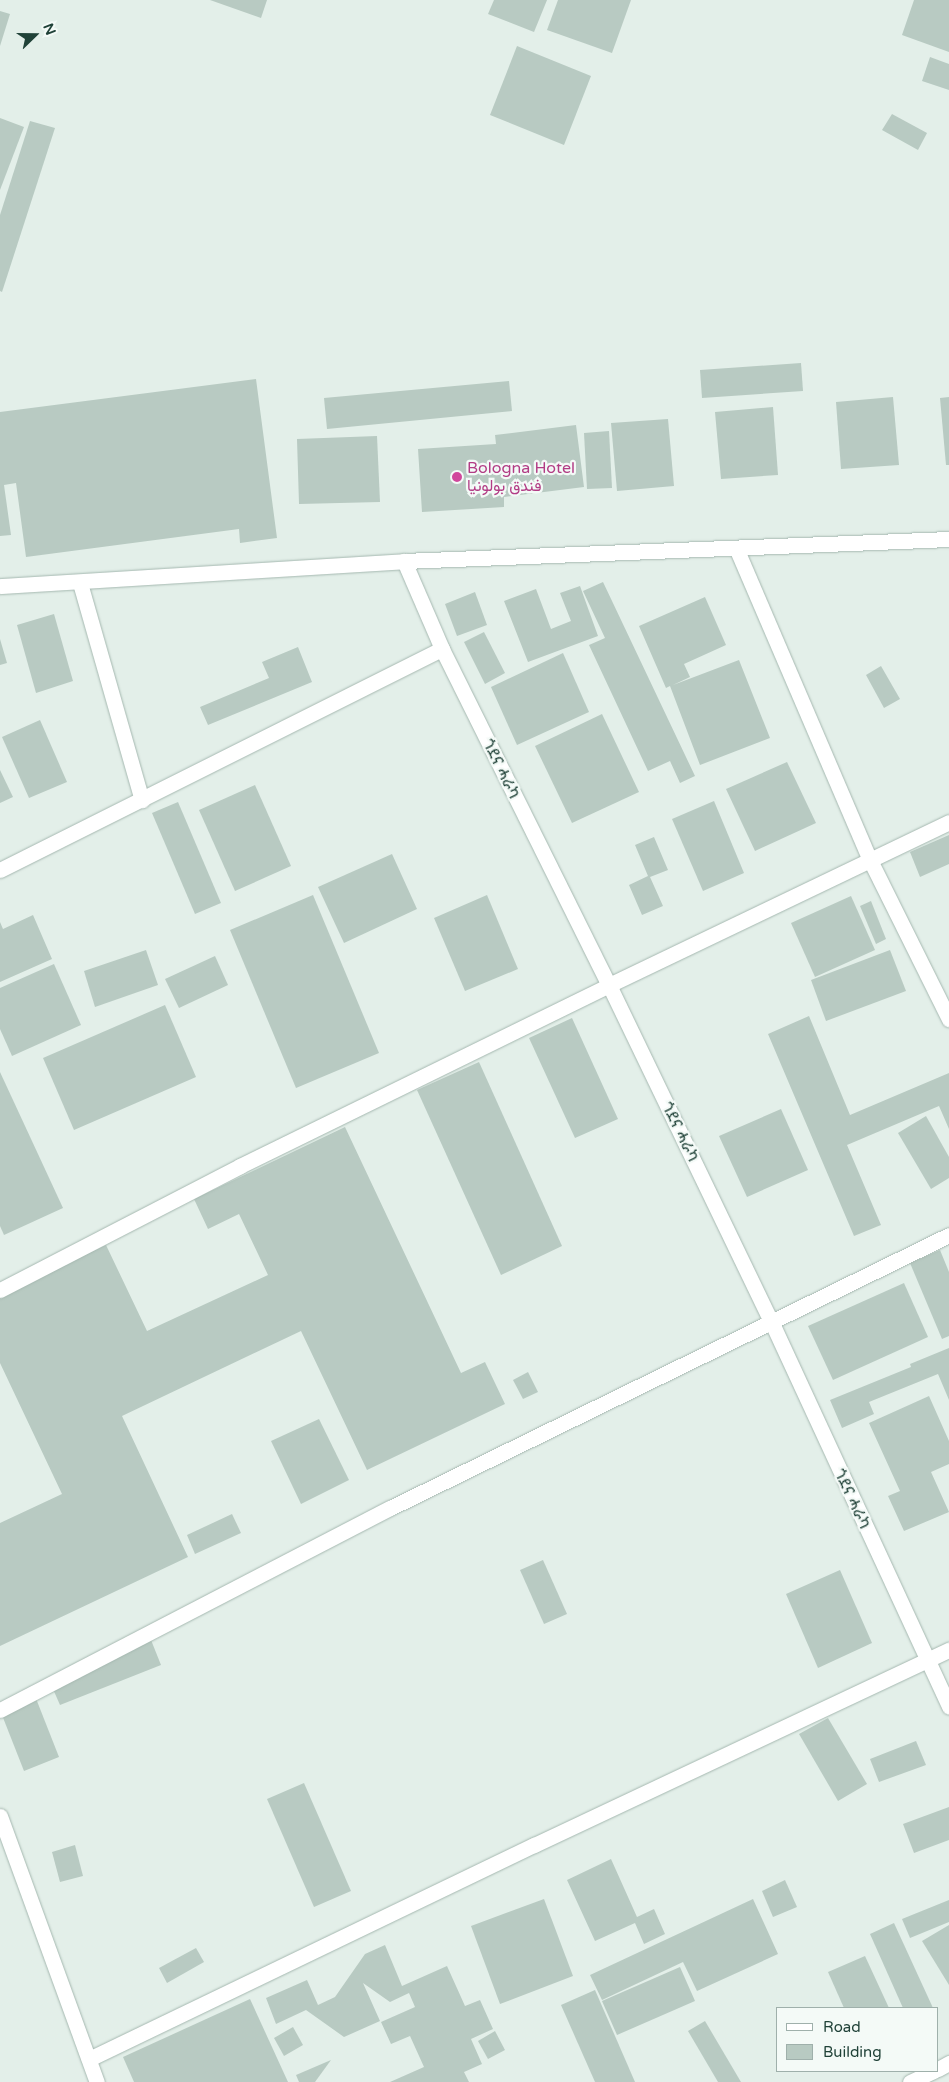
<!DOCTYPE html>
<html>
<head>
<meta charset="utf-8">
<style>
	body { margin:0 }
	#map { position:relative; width:949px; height:2082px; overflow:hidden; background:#e3efe9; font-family:"Varela Round",Vazirmatn,"Noto Sans Ethiopic",sans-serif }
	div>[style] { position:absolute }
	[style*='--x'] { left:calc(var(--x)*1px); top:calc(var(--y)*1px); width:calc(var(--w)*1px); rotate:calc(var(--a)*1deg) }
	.building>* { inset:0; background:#b8cac2 }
	.roads { filter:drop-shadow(0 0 1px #a5b8b0) drop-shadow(0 0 1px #a5b8b0) }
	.street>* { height:15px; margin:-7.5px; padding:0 7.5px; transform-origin:7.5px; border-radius:7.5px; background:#fff }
	.dots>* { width:14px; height:14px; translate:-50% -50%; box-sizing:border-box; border:2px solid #f4faf7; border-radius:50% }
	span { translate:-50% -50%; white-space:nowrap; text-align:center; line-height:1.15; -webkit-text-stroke:4.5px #f4faf7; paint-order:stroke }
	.hotel-label { font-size:16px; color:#b23c85 }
	.left { translate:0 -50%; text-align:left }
	.street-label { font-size:16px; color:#204238 }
	.legend { position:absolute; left:776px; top:2007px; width:162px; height:65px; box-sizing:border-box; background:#f4faf7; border:1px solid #9fb0ab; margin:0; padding:6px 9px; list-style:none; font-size:15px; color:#204238 }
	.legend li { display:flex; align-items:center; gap:10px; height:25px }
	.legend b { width:25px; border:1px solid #9fb0ab }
	.north { position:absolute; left:10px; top:10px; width:50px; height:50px; -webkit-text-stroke:4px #f4faf7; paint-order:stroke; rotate:68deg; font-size:14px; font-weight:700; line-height:20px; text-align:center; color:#204238 }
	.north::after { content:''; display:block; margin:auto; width:18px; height:22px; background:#204238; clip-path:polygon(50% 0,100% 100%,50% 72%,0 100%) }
</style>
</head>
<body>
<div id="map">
	<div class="building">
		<i style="clip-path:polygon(210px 0,267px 0,261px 18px)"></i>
		<i style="clip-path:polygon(494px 0,547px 0,534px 32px,488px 14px)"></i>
		<i style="clip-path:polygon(558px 0,631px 0,612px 53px,547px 30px)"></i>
		<i style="clip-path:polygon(914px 0,949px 0,949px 52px,902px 35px)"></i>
		<i style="clip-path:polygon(0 11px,10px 14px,0 46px)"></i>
		<i style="clip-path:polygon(517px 46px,591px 76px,564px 145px,490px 115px)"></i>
		<i style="clip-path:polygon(930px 57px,949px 64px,949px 90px,922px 81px)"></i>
		<i style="clip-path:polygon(892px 114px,927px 133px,918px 150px,882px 130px)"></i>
		<i style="clip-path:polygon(0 118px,24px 127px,0 190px)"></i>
		<i style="clip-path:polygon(30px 121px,55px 128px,2px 292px,0 291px,0 215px)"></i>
		<i style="clip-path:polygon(801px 363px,803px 391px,702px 398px,700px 370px)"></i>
		<i style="clip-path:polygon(256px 379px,277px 538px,240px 543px,239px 529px,26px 557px,16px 483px,4px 485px,11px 535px,0 536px,0 412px)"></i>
		<i style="clip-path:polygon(509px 381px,512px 411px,327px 429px,324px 398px)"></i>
		<i style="clip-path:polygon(893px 397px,899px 465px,841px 469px,836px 402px)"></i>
		<i style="clip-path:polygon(949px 397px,949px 465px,946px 465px,940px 398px)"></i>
		<i style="clip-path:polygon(773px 407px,778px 475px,721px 479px,715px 412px)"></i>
		<i style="clip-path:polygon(668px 419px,674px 486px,617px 491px,611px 423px)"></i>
		<i style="clip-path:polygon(576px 425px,584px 487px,504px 497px,504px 507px,422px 512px,418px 449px,496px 444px,495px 435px)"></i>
		<i style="clip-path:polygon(609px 431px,612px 488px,587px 489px,584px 433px)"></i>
		<i style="clip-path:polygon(377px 436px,380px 502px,299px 504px,297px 439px)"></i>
		<i style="clip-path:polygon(603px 582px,695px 776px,680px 783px,670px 761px,648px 771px,589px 645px,605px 638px,583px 591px)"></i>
		<i style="clip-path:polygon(580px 586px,598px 636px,528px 662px,504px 601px,536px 589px,551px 629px,571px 621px,560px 593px)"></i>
		<i style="clip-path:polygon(475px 592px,487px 625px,457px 636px,445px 604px)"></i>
		<i style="clip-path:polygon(705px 597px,726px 645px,684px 664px,690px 677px,673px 685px,739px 660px,770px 738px,700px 765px,670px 686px,666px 688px,639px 626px)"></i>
		<i style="clip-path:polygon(54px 614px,73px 681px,36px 693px,17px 625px)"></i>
		<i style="clip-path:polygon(484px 632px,505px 673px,485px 684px,464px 642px)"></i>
		<i style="clip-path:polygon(0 639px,7px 663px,0 665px)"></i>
		<i style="clip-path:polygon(298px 647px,312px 682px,208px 725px,200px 707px,269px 678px,262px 662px)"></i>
		<i style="clip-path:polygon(563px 653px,589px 712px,517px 745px,491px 687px)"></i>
		<i style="clip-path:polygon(881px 666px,900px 699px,884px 708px,866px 675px)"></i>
		<i style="clip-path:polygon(602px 714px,639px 792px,572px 823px,535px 746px)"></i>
		<i style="clip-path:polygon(40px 720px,67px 782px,29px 798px,2px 737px)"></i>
		<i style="clip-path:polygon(787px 762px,816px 823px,755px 851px,726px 789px)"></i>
		<i style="clip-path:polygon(0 770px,13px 797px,0 803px)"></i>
		<i style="clip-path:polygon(255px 785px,291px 866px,235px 891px,199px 810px)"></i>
		<i style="clip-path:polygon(714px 801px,744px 873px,703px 891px,672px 819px)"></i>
		<i style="clip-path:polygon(178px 802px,221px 903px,195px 914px,152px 813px)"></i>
		<i style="clip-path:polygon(949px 835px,949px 864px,920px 877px,910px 852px)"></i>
		<i style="clip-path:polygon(654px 837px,668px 870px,650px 877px,663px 906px,642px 915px,629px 885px,648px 876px,635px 845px)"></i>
		<i style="clip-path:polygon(392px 854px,417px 909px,344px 943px,318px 887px)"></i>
		<i style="clip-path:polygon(313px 895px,379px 1053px,296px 1088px,230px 930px)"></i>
		<i style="clip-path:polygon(487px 895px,518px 969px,465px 991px,434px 918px)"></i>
		<i style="clip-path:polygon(851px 896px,875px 950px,815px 977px,791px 923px)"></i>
		<i style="clip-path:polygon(871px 901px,886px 939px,876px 944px,860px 906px)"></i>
		<i style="clip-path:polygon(33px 915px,52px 959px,0 982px,0 922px,3px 929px)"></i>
		<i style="clip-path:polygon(146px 950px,158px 985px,95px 1007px,84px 971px)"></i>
		<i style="clip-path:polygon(890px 950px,906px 991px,826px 1021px,811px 980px)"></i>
		<i style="clip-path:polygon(215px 956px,228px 985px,179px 1008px,165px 979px)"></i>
		<i style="clip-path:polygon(54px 964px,81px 1025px,12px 1056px,0 1029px,0 988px)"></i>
		<i style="clip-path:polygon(165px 1005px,196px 1077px,74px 1130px,43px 1058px)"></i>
		<i style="clip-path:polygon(809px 1016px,850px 1115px,949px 1073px,949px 1129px,939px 1106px,847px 1145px,881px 1225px,854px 1236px,768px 1034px)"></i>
		<i style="clip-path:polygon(572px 1018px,618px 1119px,575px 1138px,529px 1038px)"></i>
		<i style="clip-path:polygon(479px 1062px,562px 1246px,501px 1275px,417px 1090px)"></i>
		<i style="clip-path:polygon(0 1072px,63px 1208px,4px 1235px,0 1226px)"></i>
		<i style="clip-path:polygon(781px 1109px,808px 1170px,747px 1197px,719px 1136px)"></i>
		<i style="clip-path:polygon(926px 1116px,949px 1157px,949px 1178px,931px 1189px,898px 1133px)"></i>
		<i style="clip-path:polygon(345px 1127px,461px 1373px,485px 1362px,505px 1404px,367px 1470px,301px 1331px,122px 1416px,188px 1557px,0 1646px,0 1523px,62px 1494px,0 1363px,0 1295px,106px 1245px,147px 1331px,268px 1275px,239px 1214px,208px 1229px,194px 1199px)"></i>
		<i style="clip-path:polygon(940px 1250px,949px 1272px,949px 1336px,942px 1339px,910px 1263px)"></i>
		<i style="clip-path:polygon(904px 1283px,928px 1337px,833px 1380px,808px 1326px)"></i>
		<i style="clip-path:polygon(949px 1348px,949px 1400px,938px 1374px,869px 1402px,874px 1414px,842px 1428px,830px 1400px,911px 1367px,910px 1364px)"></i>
		<i style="clip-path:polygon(528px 1372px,538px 1392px,523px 1399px,513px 1380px)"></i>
		<i style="clip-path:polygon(929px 1396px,949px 1441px,949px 1464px,931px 1472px,949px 1512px,904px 1531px,888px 1496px,900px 1491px,869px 1423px)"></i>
		<i style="clip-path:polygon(319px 1419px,349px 1480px,301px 1504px,271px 1441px)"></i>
		<i style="clip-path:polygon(232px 1514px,241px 1533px,195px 1554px,187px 1535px)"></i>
		<i style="clip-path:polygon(543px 1560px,567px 1614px,544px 1624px,520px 1570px)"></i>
		<i style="clip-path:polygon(840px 1570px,872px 1643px,818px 1668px,786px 1594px)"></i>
		<i style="clip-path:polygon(151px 1640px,161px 1665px,60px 1705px,49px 1680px)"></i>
		<i style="clip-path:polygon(35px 1696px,59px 1757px,24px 1771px,0 1710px)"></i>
		<i style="clip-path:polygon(828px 1718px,867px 1784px,838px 1801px,799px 1734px)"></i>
		<i style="clip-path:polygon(916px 1741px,926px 1765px,879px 1782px,870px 1759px)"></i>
		<i style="clip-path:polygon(304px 1783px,351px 1891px,314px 1907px,267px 1799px)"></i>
		<i style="clip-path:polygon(949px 1807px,949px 1840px,914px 1853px,903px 1824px)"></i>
		<i style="clip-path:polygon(75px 1845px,83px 1876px,60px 1882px,52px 1852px)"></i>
		<i style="clip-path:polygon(611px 1859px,637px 1917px,654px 1909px,665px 1934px,644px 1944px,635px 1923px,595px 1941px,567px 1880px)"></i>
		<i style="clip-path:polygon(785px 1880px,797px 1907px,773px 1917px,762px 1891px)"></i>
		<i style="clip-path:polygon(544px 1899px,573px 1976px,500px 2004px,471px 1926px)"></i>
		<i style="clip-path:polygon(753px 1899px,778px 1954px,697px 1991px,683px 1962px,602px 2000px,590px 1975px)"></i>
		<i style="clip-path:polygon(949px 1900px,949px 1922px,910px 1938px,902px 1919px)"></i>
		<i style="clip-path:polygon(894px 1923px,933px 2008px,903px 2008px,870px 1934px)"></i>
		<i style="clip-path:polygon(949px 1925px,949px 1985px,922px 1941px)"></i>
		<i style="clip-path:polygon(385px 1945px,402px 1986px,447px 1966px,465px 2006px,480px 2000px,493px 2029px,471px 2039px,482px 2064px,464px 2072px,469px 2082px,390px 2082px,424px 2067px,410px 2036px,391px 2044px,381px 2022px,415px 2007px,409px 1993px,390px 2002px,363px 1983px,380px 2021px,344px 2037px,306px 2010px,276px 2024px,266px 1998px,307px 1980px,318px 2005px,335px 1997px,365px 1954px)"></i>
		<i style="clip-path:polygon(196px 1948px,204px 1962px,167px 1983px,159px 1968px)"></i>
		<i style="clip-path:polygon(865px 1956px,889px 2008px,844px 2008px,828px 1972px)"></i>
		<i style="clip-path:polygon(680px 1967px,695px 2001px,617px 2035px,602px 2001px)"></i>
		<i style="clip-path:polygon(595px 1990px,635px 2082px,595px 2082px,561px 2005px)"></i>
		<i style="clip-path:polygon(250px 1999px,288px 2082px,134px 2082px,123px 2057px)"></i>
		<i style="clip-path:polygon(705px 2021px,741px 2082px,718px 2082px,688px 2031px)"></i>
		<i style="clip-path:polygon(293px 2027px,303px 2045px,284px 2056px,274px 2038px)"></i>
		<i style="clip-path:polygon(495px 2031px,505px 2050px,488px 2059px,478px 2041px)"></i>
		<i style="clip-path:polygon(331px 2060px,315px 2082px,299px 2082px,296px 2075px)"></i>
	</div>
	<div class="roads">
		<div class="street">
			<i style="--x:737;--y:550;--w:337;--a:66.8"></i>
			<i style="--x:870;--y:860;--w:178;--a:63.6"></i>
			<i style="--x:404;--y:561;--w:96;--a:66.6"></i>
			<i style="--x:442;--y:649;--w:375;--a:63.6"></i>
			<i style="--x:609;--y:985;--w:373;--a:64.3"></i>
			<i style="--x:771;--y:1321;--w:425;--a:65.2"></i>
			<i style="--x:80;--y:583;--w:226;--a:74.1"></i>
			<i style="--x:0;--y:586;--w:405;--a:-3.5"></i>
			<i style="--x:404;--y:561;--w:545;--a:-2.31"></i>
			<i style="--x:0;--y:870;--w:494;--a:-26.6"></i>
			<i style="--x:0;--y:1290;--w:270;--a:-27.3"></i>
			<i style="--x:240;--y:1166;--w:411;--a:-26.1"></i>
			<i style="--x:609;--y:985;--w:377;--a:-25.6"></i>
			<i style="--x:0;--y:1710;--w:439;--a:-27.4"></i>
			<i style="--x:390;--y:1508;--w:622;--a:-26.03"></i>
			<i style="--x:0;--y:1816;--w:283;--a:70"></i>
			<i style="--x:89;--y:2059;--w:494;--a:-25.7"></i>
			<i style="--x:534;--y:1845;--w:459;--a:-25.2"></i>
			<i style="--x:938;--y:2069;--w:13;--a:-29"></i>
			<i style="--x:910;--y:2082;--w:26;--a:-25"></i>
		</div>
	</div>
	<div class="dots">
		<i style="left:457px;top:477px;background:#d1479c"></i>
	</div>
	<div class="hotel-label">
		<span class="left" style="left:467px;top:477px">Bologna Hotel<br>فندق بولونيا</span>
	</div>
	<div class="street-label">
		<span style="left:501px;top:769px;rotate:64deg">ጎደና ሓራካ</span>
		<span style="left:680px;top:1132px;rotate:64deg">ጎደና ሓራካ</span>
		<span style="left:852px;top:1499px;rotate:65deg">ጎደና ሓራካ</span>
	</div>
	<ul class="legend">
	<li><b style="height:6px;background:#fff"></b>Road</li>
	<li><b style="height:14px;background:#b8cac2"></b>Building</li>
	</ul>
	<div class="north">N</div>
</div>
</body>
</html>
